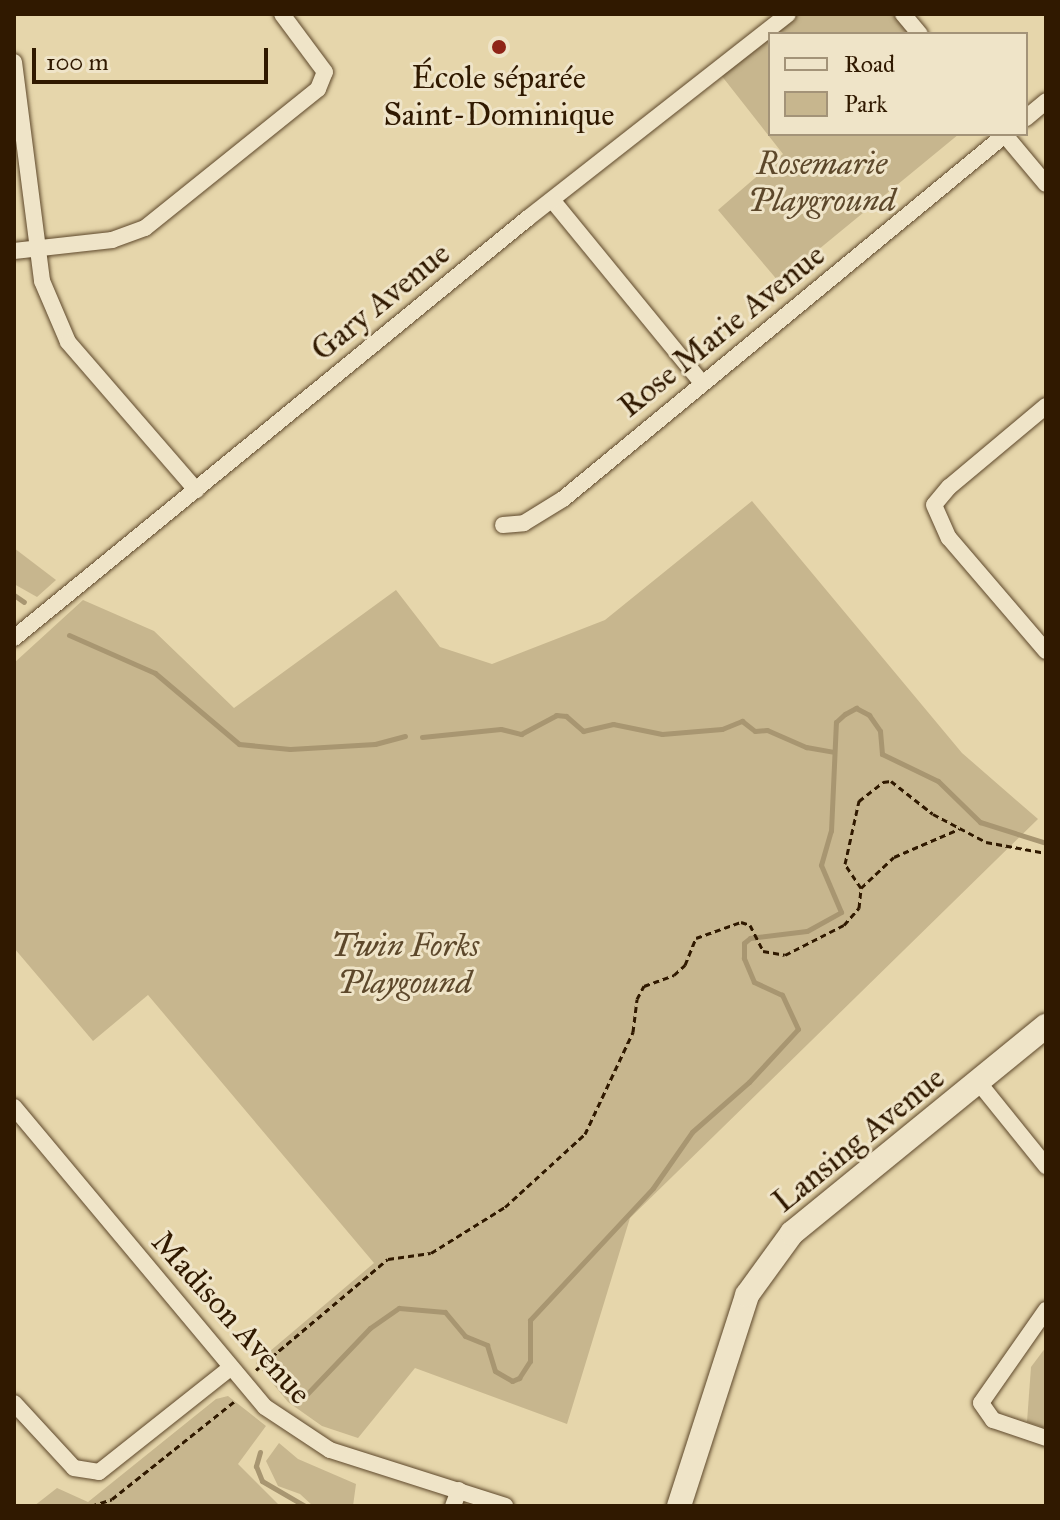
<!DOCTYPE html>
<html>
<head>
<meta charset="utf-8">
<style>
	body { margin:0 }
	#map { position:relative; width:1060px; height:1520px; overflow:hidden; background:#e6d6ab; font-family:"IM FELL Great Primer",serif }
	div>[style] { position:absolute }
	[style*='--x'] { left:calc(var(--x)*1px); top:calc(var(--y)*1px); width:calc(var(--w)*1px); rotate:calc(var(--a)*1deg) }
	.green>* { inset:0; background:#c7b68e }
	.stream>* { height:5px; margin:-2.5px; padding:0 2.5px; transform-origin:2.5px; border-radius:2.5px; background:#a89671 }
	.path>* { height:3px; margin-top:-1.5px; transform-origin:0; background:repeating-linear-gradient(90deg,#301900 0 6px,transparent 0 10px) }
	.roads { filter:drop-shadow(0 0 2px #5e482b) drop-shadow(0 0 2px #5e482b) }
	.street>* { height:16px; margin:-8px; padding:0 8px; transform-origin:8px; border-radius:8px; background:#efe4c8 }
	.secondary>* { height:24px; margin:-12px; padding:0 12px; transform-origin:12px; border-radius:12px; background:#efe4c8 }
	.dots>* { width:22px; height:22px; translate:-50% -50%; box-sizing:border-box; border:4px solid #efe4c8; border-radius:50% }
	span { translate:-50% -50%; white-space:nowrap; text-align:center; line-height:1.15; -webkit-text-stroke:6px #efe4c8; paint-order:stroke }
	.poi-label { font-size:32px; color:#301900 }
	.park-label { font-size:32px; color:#5d482b; font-style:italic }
	.street-label { font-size:32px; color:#301900 }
	.frame { position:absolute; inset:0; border:16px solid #301900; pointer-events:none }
	.legend { position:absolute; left:768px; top:32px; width:260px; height:104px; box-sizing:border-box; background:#efe4c8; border:2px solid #a39378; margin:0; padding:10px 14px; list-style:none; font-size:24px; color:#301900 }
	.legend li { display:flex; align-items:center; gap:16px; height:40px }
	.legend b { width:40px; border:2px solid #a39378 }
	.scale { position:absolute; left:32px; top:48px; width:236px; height:36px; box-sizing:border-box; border:4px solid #301900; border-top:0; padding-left:10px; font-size:24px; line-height:28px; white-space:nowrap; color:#301900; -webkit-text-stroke:6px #efe4c8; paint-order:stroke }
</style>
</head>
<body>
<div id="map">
	<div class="green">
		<i style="clip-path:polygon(797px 14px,895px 14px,911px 34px,772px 34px)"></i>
		<i style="clip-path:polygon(770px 36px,770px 134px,959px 134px,779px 282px,718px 210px,783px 154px,721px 75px)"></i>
		<i style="clip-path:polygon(752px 501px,962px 753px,1038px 819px,630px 1218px,567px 1424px,415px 1368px,358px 1438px,322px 1426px,288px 1402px,256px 1363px,374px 1263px,148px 995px,93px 1041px,14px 948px,14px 663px,83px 600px,154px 631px,234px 708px,396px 590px,440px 647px,492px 664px,605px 620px)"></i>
		<i style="clip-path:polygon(14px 548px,56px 580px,37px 597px,14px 584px)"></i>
		<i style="clip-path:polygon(1046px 1347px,1046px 1428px,1027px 1422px,1031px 1367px)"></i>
		<i style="clip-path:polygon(228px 1396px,266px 1426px,238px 1464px,280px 1506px,34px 1506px,57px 1488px,88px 1502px,216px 1399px)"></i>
		<i style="clip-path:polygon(279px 1443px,298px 1459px,356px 1484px,353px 1506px,313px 1506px,300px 1494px,278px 1486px,266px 1461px)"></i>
	</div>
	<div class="stream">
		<i style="--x:14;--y:595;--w:12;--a:35"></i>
		<i style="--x:69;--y:635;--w:94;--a:23.8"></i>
		<i style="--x:155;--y:673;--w:110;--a:40.2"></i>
		<i style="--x:239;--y:744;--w:51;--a:5.6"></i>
		<i style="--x:290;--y:749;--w:85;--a:-3.4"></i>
		<i style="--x:375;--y:744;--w:31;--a:-15"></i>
		<i style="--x:422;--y:737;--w:79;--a:-5.8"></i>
		<i style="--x:501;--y:729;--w:21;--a:14"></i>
		<i style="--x:521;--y:734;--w:40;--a:-28"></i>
		<i style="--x:556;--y:715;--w:10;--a:6"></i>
		<i style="--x:566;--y:716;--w:23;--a:41"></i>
		<i style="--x:583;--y:731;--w:31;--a:-13"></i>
		<i style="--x:613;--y:724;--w:50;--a:11.5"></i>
		<i style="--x:662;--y:734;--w:60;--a:-4.8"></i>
		<i style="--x:722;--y:729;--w:22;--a:-22"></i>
		<i style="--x:742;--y:721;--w:16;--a:38"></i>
		<i style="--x:755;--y:731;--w:12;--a:-5"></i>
		<i style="--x:767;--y:730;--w:43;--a:23.6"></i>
		<i style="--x:806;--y:747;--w:28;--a:10"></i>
		<i style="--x:305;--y:1396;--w:94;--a:-46.3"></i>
		<i style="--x:370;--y:1328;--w:35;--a:-35"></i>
		<i style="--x:399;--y:1308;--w:46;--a:5"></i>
		<i style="--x:445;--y:1312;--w:31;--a:50"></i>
		<i style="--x:465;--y:1336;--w:24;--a:22"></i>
		<i style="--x:487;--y:1345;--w:27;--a:73"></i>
		<i style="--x:495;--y:1371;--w:20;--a:30"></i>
		<i style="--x:512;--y:1381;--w:8;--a:-23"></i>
		<i style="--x:519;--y:1378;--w:20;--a:-57"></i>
		<i style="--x:530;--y:1361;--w:41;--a:-90"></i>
		<i style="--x:530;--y:1320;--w:180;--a:-47"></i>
		<i style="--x:653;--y:1188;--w:68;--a:-55.1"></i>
		<i style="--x:692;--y:1132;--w:76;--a:-41.3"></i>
		<i style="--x:749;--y:1082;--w:72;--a:-47.2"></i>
		<i style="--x:798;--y:1029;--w:38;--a:-115"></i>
		<i style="--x:782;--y:995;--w:31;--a:-155"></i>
		<i style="--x:754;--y:982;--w:26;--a:-113"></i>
		<i style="--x:744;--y:958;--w:15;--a:-90"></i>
		<i style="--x:744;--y:943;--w:8;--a:-40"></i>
		<i style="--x:750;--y:938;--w:57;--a:-7"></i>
		<i style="--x:807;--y:931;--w:39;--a:-29"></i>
		<i style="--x:841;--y:912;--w:51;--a:-113.1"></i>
		<i style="--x:821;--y:865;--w:35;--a:-74"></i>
		<i style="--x:831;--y:831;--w:109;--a:-87.4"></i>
		<i style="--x:836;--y:722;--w:12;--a:-42"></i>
		<i style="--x:845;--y:714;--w:13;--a:-29"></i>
		<i style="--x:856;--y:708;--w:15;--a:28"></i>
		<i style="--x:869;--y:715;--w:19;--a:55"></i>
		<i style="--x:880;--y:731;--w:23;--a:85"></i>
		<i style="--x:882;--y:754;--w:62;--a:25.7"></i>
		<i style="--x:938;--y:781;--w:59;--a:44.3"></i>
		<i style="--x:980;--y:822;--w:69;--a:17.7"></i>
		<i style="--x:260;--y:1452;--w:15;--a:106"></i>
		<i style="--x:256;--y:1466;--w:16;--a:68"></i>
		<i style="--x:262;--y:1481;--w:50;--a:30.2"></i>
	</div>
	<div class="path">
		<i style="--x:861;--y:888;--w:45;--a:-43.2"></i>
		<i style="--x:894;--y:857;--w:71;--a:-23.3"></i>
		<i style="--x:256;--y:1370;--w:172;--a:-40.1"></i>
		<i style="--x:388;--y:1259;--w:43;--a:-7.9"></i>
		<i style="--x:431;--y:1253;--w:87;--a:-31.9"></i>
		<i style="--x:505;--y:1207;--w:108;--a:-42.4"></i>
		<i style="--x:585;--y:1134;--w:113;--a:-64.8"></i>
		<i style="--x:633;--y:1032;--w:33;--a:-83"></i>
		<i style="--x:637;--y:999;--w:15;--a:-62"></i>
		<i style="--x:644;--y:986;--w:32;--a:-20"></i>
		<i style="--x:674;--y:975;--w:15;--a:-42"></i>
		<i style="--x:685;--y:965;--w:29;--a:-68"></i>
		<i style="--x:696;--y:938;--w:48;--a:-19.6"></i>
		<i style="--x:741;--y:922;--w:9;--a:18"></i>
		<i style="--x:750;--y:925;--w:29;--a:63"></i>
		<i style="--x:763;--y:951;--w:22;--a:10"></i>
		<i style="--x:785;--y:955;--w:66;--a:-27"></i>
		<i style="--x:844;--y:925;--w:23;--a:-49"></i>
		<i style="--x:859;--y:908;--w:20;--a:-84"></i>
		<i style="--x:861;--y:888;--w:29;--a:-124"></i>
		<i style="--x:845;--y:864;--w:65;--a:-77.5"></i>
		<i style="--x:859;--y:801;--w:31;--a:-38"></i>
		<i style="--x:883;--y:782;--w:8;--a:-7"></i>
		<i style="--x:891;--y:781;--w:53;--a:38.2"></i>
		<i style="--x:933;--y:814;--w:60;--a:27.8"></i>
		<i style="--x:986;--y:842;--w:61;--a:10.4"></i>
		<i style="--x:91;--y:1506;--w:22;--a:-18"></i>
		<i style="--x:112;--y:1499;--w:159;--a:-38.6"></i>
	</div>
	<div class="roads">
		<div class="street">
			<i style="--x:903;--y:14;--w:26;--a:50"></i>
			<i style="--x:14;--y:62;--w:221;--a:82.7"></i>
			<i style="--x:42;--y:281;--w:66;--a:66.9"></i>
			<i style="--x:68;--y:342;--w:196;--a:49.1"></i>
			<i style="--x:1026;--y:118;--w:26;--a:-40"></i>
			<i style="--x:1004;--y:134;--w:65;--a:50"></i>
			<i style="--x:553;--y:201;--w:235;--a:50.7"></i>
			<i style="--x:14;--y:251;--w:99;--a:-6.4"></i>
			<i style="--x:112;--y:240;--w:35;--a:-20"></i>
			<i style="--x:145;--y:228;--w:222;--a:-38.8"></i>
			<i style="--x:318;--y:89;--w:18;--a:-68"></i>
			<i style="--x:325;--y:72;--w:72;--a:-126.6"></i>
			<i style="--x:1046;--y:406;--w:126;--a:140.1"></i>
			<i style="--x:949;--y:487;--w:23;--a:130"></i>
			<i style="--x:934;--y:505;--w:36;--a:66"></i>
			<i style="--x:949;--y:538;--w:149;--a:49.4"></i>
			<i style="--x:503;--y:525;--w:21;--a:-5"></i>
			<i style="--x:524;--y:523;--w:46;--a:-31.6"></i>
			<i style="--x:563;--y:499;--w:574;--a:-39.49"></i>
			<i style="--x:14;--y:638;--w:664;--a:-39.25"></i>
			<i style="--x:528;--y:218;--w:330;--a:-38.1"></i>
			<i style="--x:979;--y:1083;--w:107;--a:51.1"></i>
			<i style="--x:14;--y:1107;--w:391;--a:50.1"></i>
			<i style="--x:265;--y:1407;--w:78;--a:33.5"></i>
			<i style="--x:330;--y:1450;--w:184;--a:17.7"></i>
			<i style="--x:1046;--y:1310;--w:113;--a:125"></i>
			<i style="--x:981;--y:1403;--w:21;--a:55"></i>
			<i style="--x:993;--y:1420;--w:56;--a:18.8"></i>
			<i style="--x:14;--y:1403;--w:88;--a:47.3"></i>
			<i style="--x:74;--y:1468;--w:25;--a:9"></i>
			<i style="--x:99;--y:1472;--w:167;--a:-38.4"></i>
			<i style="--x:453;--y:1506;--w:17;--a:-69"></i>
		</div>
		<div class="secondary">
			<i style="--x:679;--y:1506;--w:222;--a:-72.1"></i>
			<i style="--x:747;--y:1295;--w:77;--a:-54"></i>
			<i style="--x:792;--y:1233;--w:328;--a:-39.2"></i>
		</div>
	</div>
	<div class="dots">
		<i style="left:499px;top:47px;background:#8f2418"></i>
	</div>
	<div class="poi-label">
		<span style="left:499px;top:97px">École séparée<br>Saint-Dominique</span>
	</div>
	<div class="park-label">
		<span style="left:822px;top:183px">Rosemarie<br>Playground</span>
		<span style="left:405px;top:965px">Twin Forks<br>Playgound</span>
	</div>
	<div class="street-label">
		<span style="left:381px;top:302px;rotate:-39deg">Gary Avenue</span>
		<span style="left:722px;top:331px;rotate:-39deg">Rose Marie Avenue</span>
		<span style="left:859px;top:1140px;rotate:-39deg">Lansing Avenue</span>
		<span style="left:231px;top:1318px;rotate:48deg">Madison Avenue</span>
	</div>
	<div class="frame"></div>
	<ul class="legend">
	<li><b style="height:10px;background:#efe4c8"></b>Road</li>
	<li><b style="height:22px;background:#c7b68e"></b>Park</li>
	</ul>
	<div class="scale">100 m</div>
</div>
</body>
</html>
